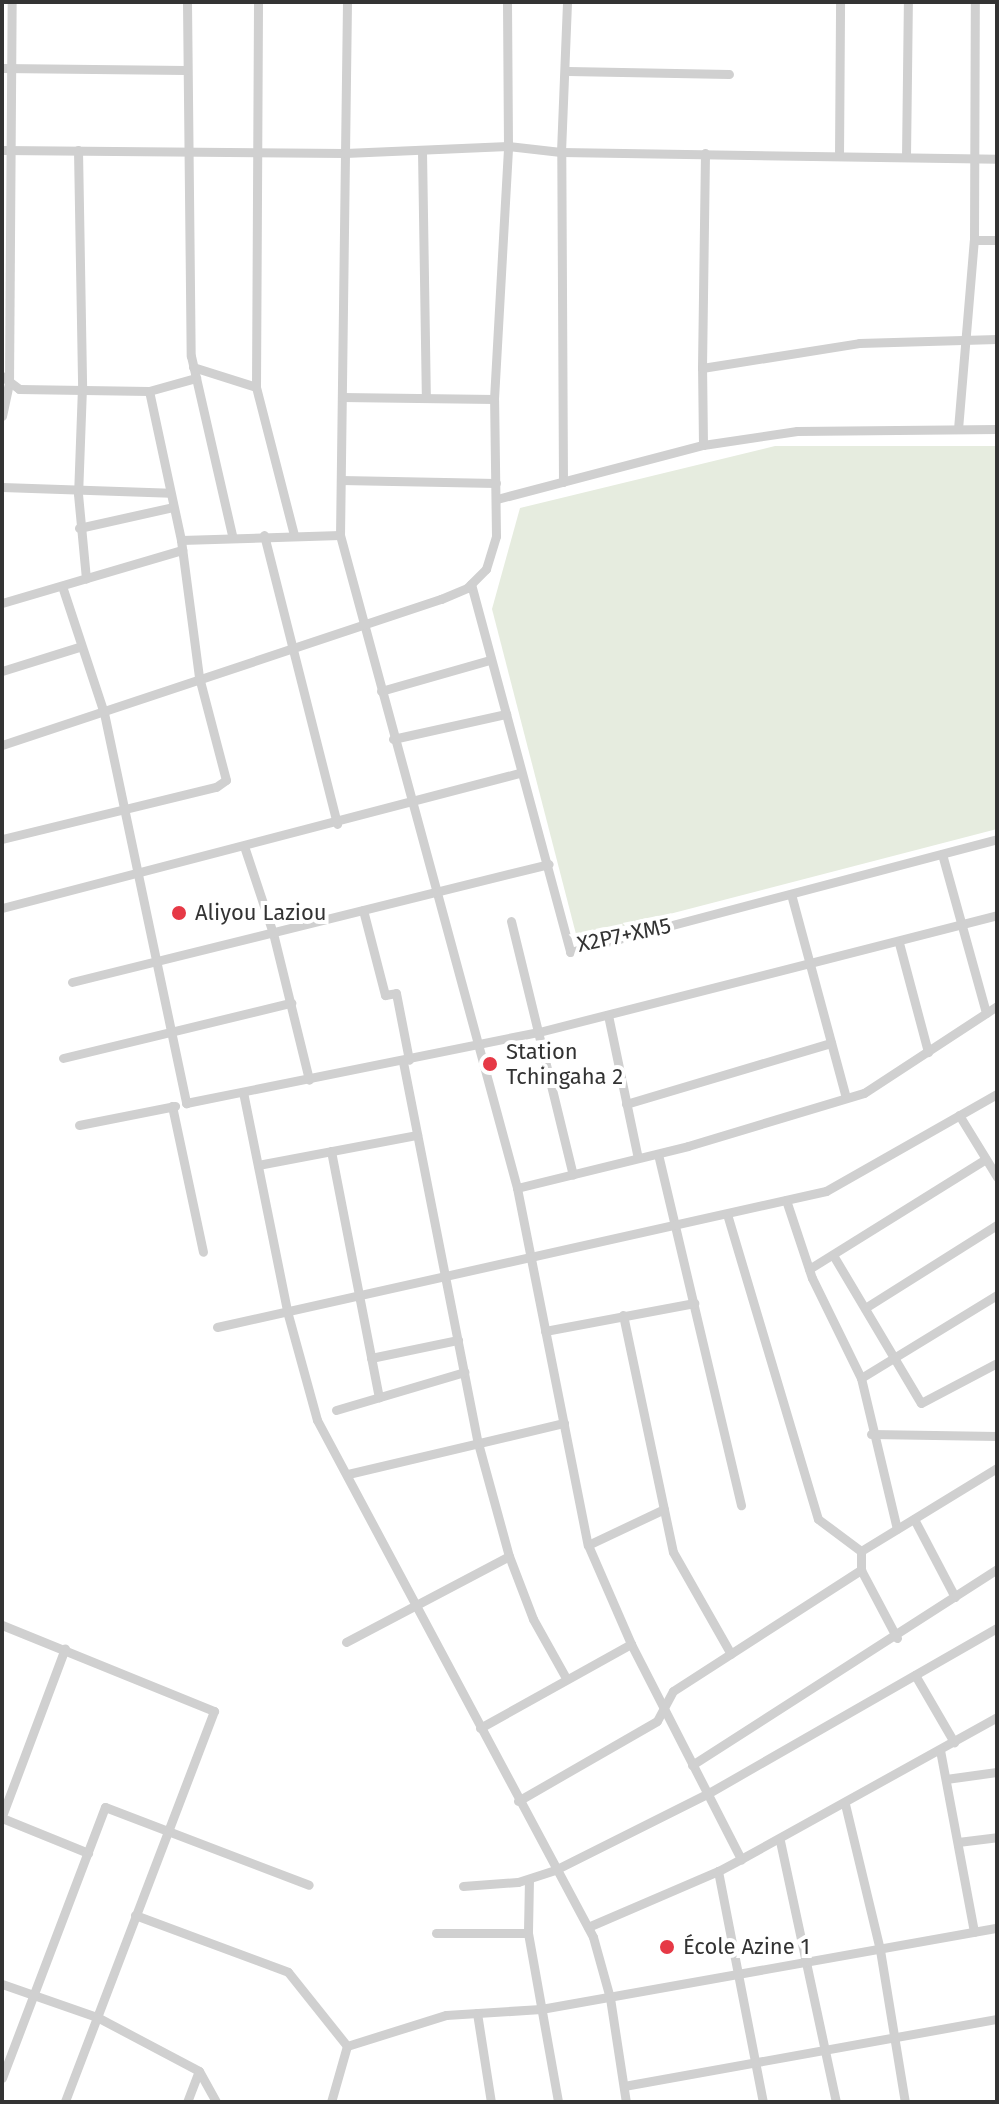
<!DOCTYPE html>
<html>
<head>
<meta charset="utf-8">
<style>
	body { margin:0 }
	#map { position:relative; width:999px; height:2104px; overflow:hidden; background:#fff; font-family:"Fira Sans",sans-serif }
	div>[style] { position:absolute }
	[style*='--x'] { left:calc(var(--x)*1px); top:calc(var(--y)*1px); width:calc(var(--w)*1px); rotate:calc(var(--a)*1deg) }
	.green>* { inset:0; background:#e6ecdf }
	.street>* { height:9px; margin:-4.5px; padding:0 4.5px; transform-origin:4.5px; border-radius:4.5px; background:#d0d0d0 }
	.dots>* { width:22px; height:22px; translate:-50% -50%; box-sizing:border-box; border:4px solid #fff; border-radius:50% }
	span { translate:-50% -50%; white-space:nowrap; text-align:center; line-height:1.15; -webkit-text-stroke:8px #fff; paint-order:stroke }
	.poi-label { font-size:22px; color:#333 }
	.left { translate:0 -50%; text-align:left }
	.street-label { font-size:22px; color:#333 }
	.frame { position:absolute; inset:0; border:4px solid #333; pointer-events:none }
</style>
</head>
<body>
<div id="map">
	<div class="green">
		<i style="clip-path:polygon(775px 446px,997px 446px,997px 829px,577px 938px,492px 609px,520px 508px)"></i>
	</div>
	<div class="street">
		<i style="--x:187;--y:2;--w:354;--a:89.4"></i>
		<i style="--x:191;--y:356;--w:184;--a:77.1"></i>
		<i style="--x:347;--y:2;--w:533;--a:90.75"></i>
		<i style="--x:340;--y:535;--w:677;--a:74.83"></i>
		<i style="--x:517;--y:1188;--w:364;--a:78.8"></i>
		<i style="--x:588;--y:1545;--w:108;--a:66.5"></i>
		<i style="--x:631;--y:1644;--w:242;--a:62.9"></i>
		<i style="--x:741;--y:1859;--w:293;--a:-29"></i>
		<i style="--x:2;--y:68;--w:184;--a:0.6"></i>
		<i style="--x:568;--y:71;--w:161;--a:1.1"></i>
		<i style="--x:2;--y:150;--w:343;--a:0.5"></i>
		<i style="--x:345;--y:153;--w:163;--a:-2.5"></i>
		<i style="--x:508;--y:146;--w:53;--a:6.5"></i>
		<i style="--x:561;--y:152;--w:150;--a:-87.7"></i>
		<i style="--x:78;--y:150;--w:237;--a:89"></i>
		<i style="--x:82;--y:387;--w:107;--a:92.1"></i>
		<i style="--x:78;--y:494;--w:85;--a:84.6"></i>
		<i style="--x:422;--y:151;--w:247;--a:89.1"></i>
		<i style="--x:839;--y:156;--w:154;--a:-89.6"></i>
		<i style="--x:906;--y:157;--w:155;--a:-89.3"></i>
		<i style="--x:974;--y:240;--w:23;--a:0"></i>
		<i style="--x:193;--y:367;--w:66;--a:17.6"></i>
		<i style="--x:256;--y:387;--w:153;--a:75.6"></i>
		<i style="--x:702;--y:368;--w:215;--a:-89.2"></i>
		<i style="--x:2;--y:376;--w:21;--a:37"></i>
		<i style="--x:19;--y:389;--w:130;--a:0.9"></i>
		<i style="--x:149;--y:391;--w:49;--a:-15.5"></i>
		<i style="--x:256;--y:387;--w:385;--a:-89.7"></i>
		<i style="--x:342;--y:397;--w:152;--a:0.8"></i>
		<i style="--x:2;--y:416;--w:33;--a:-78"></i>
		<i style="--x:9;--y:384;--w:382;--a:-89.6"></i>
		<i style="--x:958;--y:429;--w:190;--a:-85.2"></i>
		<i style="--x:974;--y:240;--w:238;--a:-89.8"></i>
		<i style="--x:703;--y:445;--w:95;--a:-8.5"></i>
		<i style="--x:797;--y:431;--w:200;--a:-0.6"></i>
		<i style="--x:341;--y:480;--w:155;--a:1.1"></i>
		<i style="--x:563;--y:482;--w:330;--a:-90.3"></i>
		<i style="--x:561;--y:152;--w:436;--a:0.9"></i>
		<i style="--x:2;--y:487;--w:168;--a:2"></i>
		<i style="--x:497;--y:499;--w:213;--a:-14.7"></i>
		<i style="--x:703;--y:445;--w:77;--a:-90.7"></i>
		<i style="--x:702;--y:368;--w:159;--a:-9"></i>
		<i style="--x:859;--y:343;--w:138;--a:-1.7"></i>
		<i style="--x:79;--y:528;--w:96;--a:-12.6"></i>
		<i style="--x:264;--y:535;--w:298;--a:75.8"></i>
		<i style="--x:181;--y:540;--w:159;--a:-1.8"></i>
		<i style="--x:471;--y:584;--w:381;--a:74.9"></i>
		<i style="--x:570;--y:952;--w:442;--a:-14.8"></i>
		<i style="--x:62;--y:586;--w:134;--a:71.7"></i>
		<i style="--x:104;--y:713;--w:399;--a:78.1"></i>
		<i style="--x:186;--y:1103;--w:360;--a:-11.4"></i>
		<i style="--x:539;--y:1032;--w:473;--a:-14.3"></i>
		<i style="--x:2;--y:603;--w:188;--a:-16.4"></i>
		<i style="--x:2;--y:671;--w:81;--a:-17.3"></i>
		<i style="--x:381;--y:691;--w:113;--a:-15.9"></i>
		<i style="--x:393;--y:739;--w:116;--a:-12.5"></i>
		<i style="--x:2;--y:745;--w:463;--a:-18.4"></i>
		<i style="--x:441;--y:599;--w:28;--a:-23"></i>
		<i style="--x:467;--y:588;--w:27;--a:-45"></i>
		<i style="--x:486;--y:569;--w:34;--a:-73"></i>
		<i style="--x:496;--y:536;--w:137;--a:-90.8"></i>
		<i style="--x:494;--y:399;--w:253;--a:-86.8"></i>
		<i style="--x:508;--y:146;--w:144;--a:-90.4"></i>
		<i style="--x:2;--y:839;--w:220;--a:-13.7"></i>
		<i style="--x:216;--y:787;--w:12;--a:-35"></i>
		<i style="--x:226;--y:780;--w:106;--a:-104.7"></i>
		<i style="--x:199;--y:677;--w:138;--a:-97.5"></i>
		<i style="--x:181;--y:540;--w:152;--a:-102.1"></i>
		<i style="--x:244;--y:846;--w:92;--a:71.6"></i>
		<i style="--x:273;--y:933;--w:151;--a:76.2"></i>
		<i style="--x:942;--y:854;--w:165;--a:74.5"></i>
		<i style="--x:791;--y:894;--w:211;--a:74.9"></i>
		<i style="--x:2;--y:908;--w:534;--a:-14.63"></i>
		<i style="--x:363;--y:910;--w:88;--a:75.5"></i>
		<i style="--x:385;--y:995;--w:11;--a:-10"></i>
		<i style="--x:396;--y:993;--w:68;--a:79"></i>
		<i style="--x:511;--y:921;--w:261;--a:76.3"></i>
		<i style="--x:899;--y:943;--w:113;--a:75.1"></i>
		<i style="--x:72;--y:982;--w:491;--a:-13.9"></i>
		<i style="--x:608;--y:1015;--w:146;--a:78.2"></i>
		<i style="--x:63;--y:1058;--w:235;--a:-13.6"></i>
		<i style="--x:403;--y:1062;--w:388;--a:78.9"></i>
		<i style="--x:478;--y:1443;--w:117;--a:74.7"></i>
		<i style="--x:509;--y:1556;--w:67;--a:69.1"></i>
		<i style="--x:533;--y:1619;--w:68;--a:60.8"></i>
		<i style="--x:243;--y:1092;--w:223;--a:78.6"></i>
		<i style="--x:287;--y:1311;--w:113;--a:74.6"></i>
		<i style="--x:317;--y:1420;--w:586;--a:61.9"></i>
		<i style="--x:593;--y:1937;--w:63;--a:74.4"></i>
		<i style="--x:610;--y:1998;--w:105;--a:81.3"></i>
		<i style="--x:626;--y:1104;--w:214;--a:-16.6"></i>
		<i style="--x:172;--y:1106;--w:149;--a:78"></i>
		<i style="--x:959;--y:1115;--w:73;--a:58.5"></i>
		<i style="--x:79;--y:1125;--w:98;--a:-11.2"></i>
		<i style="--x:331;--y:1151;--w:251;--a:79"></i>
		<i style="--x:658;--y:1154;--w:361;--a:76.7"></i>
		<i style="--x:258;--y:1165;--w:162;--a:-10.7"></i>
		<i style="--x:517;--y:1188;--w:176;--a:-13.8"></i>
		<i style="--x:688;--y:1146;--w:184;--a:-16.8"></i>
		<i style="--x:864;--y:1093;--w:159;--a:-33.2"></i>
		<i style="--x:786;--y:1200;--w:82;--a:71.6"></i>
		<i style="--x:812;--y:1278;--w:111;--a:63.9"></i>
		<i style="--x:861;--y:1378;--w:155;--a:76.6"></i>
		<i style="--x:727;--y:1214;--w:318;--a:73.4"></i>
		<i style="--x:818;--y:1519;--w:54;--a:36.7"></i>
		<i style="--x:833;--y:1255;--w:172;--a:59.3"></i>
		<i style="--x:921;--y:1403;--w:86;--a:-27.8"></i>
		<i style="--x:809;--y:1269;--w:208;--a:-31.9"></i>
		<i style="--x:865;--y:1308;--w:156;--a:-32.2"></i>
		<i style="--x:623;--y:1315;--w:242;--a:78.1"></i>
		<i style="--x:673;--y:1552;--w:117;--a:60.4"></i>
		<i style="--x:217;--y:1327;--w:624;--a:-12.59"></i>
		<i style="--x:826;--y:1191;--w:197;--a:-29.6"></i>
		<i style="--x:545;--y:1331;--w:152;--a:-10.6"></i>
		<i style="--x:371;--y:1358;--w:89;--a:-11.7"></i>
		<i style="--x:861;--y:1378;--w:159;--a:-31.4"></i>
		<i style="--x:336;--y:1410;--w:134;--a:-16.5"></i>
		<i style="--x:871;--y:1434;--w:126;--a:0.9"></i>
		<i style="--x:348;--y:1474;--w:222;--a:-13.3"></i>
		<i style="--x:914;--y:1519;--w:88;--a:62.3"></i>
		<i style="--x:588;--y:1545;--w:84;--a:-25.3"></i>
		<i style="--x:861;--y:1570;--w:77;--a:62.1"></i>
		<i style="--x:2;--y:1625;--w:229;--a:22.1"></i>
		<i style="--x:214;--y:1711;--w:418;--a:110.9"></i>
		<i style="--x:346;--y:1642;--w:184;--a:-27.8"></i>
		<i style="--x:915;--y:1675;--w:78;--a:59.8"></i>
		<i style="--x:480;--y:1728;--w:173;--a:-29.1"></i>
		<i style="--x:940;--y:1750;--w:185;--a:79.4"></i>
		<i style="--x:692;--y:1765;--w:363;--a:-32.7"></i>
		<i style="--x:946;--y:1779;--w:51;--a:-7.8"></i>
		<i style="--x:518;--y:1801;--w:160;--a:-29.9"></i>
		<i style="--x:657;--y:1721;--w:34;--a:-62"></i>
		<i style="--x:673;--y:1691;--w:224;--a:-32.8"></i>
		<i style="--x:861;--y:1570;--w:19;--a:-90"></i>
		<i style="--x:861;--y:1551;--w:159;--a:-31.4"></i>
		<i style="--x:845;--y:1804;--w:150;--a:76.5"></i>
		<i style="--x:880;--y:1950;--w:154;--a:80.7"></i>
		<i style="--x:2;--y:1816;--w:179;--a:-69.4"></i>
		<i style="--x:2;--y:1818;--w:93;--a:22.1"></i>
		<i style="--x:780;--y:1841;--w:267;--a:77.9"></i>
		<i style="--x:958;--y:1842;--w:39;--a:-7"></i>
		<i style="--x:741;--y:1859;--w:26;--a:152"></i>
		<i style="--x:718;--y:1871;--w:235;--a:79"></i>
		<i style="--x:529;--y:1879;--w:54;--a:91.1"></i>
		<i style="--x:528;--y:1933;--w:172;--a:79.9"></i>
		<i style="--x:463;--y:1886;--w:55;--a:-4.2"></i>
		<i style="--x:518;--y:1882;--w:39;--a:-18"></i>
		<i style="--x:555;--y:1870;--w:170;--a:-26.6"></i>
		<i style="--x:707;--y:1794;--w:334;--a:-29.8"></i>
		<i style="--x:135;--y:1915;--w:163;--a:20.4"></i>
		<i style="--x:288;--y:1972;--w:95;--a:51.4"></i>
		<i style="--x:347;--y:2046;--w:104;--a:-17.4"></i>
		<i style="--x:446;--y:2015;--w:95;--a:-3.6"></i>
		<i style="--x:541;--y:2009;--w:463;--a:-10.1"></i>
		<i style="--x:588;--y:1927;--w:142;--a:-23.3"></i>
		<i style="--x:436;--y:1933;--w:92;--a:0"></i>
		<i style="--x:2;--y:1984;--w:101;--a:19.2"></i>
		<i style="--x:97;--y:2017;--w:115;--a:27.9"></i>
		<i style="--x:199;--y:2071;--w:35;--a:61"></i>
		<i style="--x:477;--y:2013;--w:90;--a:81.1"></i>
		<i style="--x:2;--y:2078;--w:290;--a:-69.2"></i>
		<i style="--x:105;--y:1807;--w:218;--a:20.9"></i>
		<i style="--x:624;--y:2086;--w:379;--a:-10.2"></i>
		<i style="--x:187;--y:2102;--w:33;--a:-69"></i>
		<i style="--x:331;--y:2102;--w:58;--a:-74.1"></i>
	</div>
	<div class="dots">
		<i style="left:179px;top:913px;background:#e63946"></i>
		<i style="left:490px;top:1064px;background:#e63946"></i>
		<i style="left:667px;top:1947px;background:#e63946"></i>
	</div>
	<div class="poi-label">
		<span class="left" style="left:195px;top:913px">Aliyou Laziou</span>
		<span class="left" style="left:506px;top:1064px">Station<br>Tchingaha 2</span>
		<span class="left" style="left:683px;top:1947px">École Azine 1</span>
	</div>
	<div class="street-label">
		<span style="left:624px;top:935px;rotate:-12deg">X2P7+XM5</span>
	</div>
	<div class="frame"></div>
</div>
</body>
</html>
